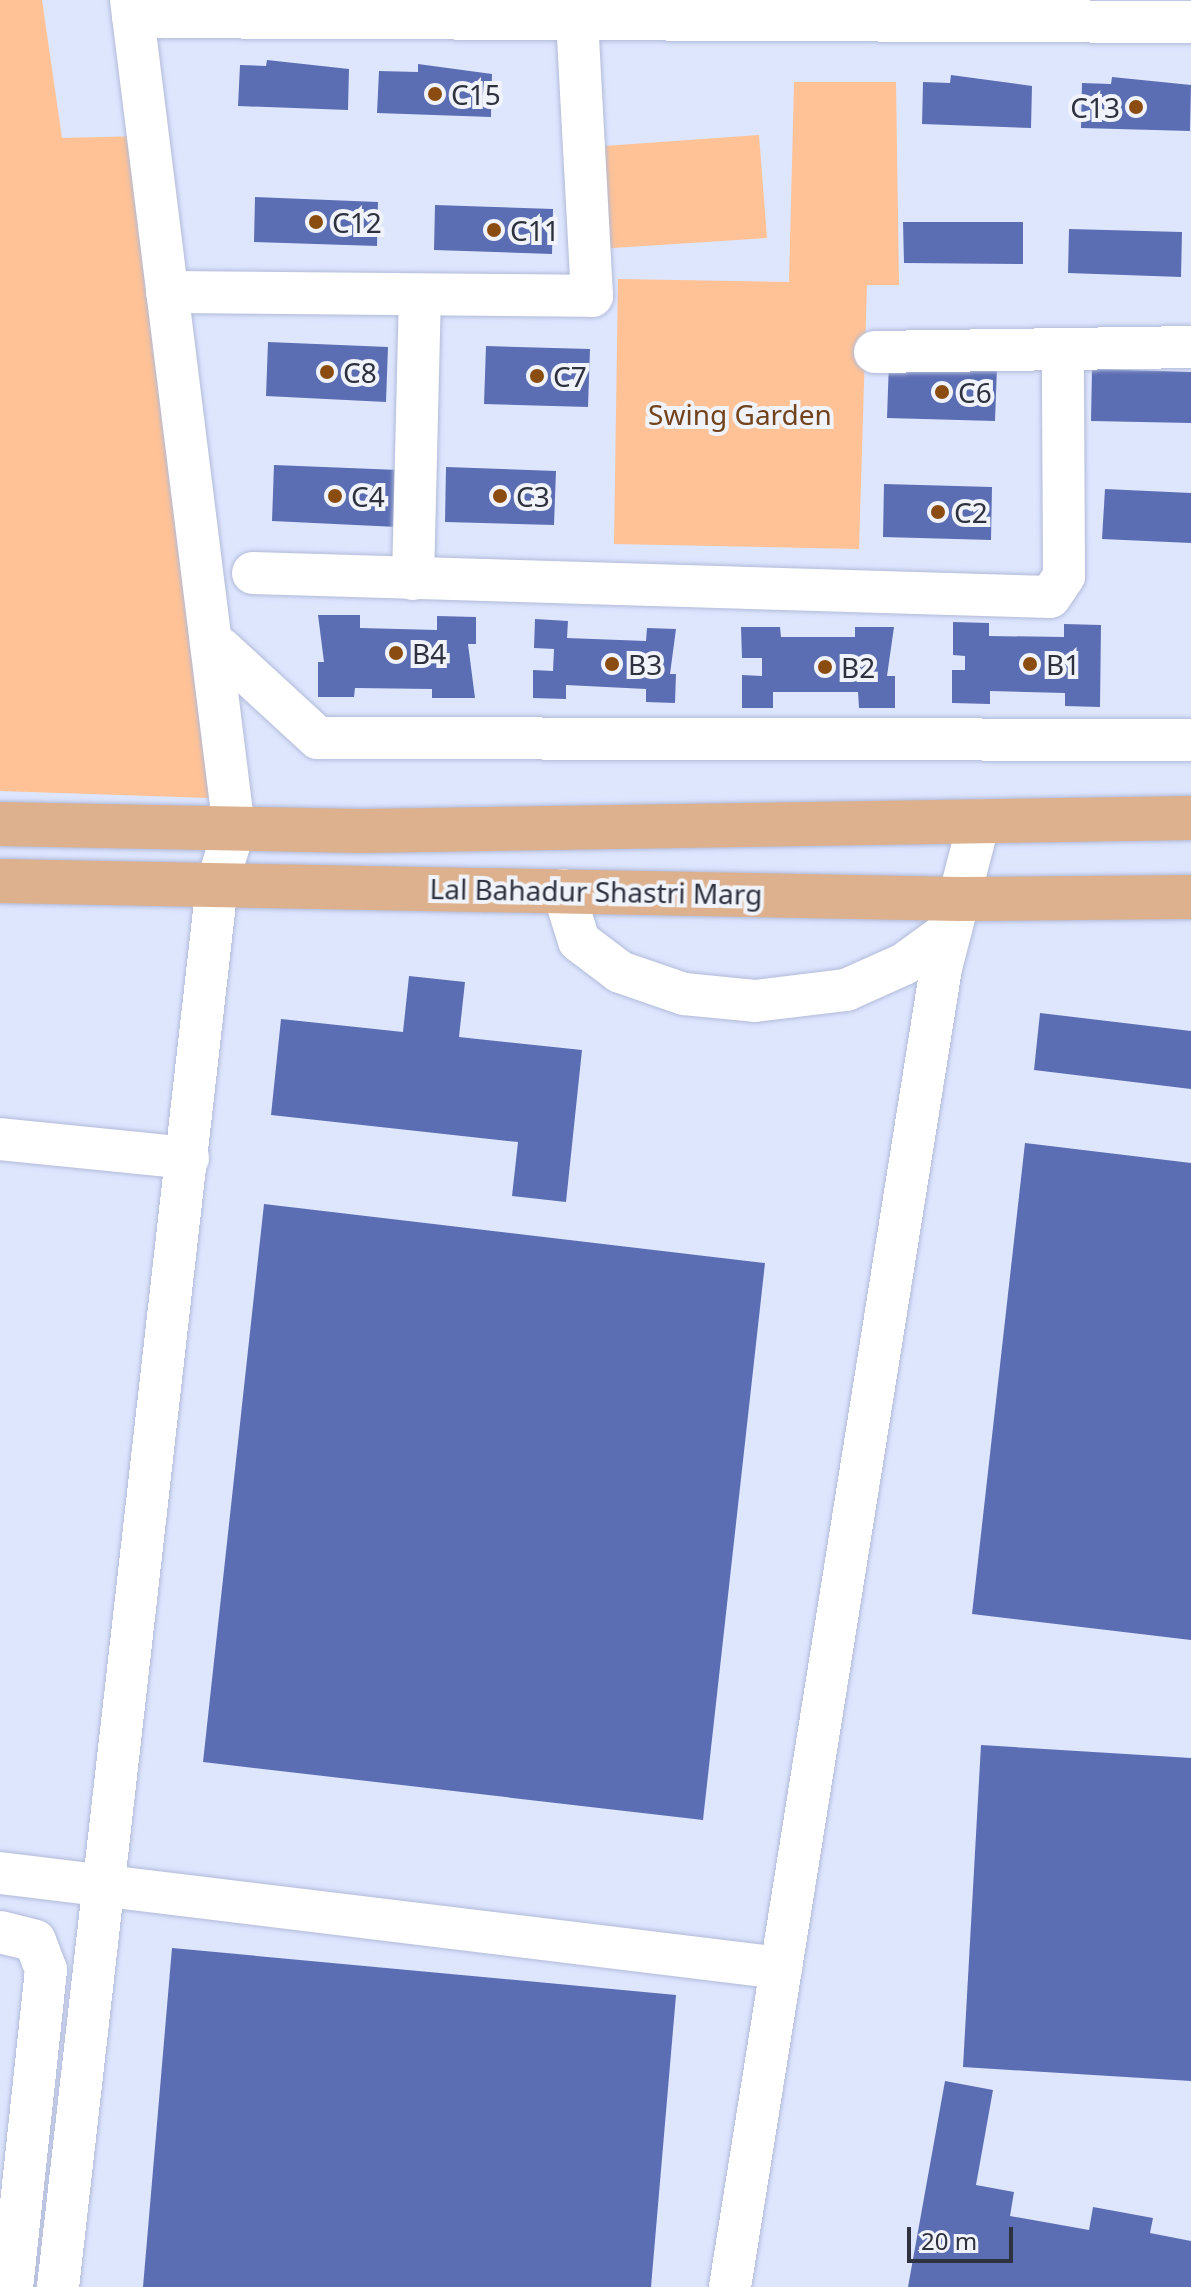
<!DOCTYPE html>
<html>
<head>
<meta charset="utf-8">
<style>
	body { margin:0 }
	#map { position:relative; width:1191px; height:2287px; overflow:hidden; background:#dee6fe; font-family:"Noto Sans",sans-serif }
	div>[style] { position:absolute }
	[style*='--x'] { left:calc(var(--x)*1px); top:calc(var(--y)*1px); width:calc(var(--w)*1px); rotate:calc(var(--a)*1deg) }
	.green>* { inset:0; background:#fec296 }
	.building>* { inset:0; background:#5c6eb3 }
	.roads { filter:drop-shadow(0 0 2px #b1bad8) drop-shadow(0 0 2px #b1bad8) }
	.minor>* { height:42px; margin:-21px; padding:0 21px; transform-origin:21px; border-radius:21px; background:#fff }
	.major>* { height:44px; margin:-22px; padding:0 22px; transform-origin:22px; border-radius:22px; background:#ddb18e }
	.dots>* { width:22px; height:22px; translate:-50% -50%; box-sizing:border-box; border:4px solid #f1f3fa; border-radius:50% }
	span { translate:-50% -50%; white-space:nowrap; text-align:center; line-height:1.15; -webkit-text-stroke:8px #f1f3fa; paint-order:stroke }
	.poi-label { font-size:28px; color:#2e323e }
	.left { translate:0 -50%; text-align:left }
	.right { translate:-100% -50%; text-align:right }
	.park-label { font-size:28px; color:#72431c }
	.street-label { font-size:28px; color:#2e323e }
	.scale { position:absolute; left:907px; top:2227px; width:106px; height:36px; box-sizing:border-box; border:4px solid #2e323e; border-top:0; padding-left:10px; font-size:24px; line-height:28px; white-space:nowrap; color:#2e323e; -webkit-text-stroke:6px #f1f3fa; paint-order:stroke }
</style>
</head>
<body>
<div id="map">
	<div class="green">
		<i style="clip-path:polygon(0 0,42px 0,62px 138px,143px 136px,210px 798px,0 791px)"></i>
		<i style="clip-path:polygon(794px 82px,896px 82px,899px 285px,867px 285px,859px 549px,614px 544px,618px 279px,789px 282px)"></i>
		<i style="clip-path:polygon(759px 135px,767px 238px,597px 249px,590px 147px)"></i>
	</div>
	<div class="building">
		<i style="clip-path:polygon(267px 60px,349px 69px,348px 110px,238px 106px,240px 65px,266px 66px)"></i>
		<i style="clip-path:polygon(418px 64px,492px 74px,491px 117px,377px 113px,379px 71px,418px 72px)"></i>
		<i style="clip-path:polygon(951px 75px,1032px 86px,1031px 128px,922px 124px,923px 82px,950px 83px)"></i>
		<i style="clip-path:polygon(1112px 77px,1191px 85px,1190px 131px,1081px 128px,1082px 83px,1111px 84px)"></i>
		<i style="clip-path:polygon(255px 197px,378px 202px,377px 246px,254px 242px)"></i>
		<i style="clip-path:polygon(435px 205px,553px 209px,552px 254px,434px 250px)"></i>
		<i style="clip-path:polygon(903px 222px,1023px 222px,1023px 264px,904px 263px)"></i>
		<i style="clip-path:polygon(1069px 229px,1182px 232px,1181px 277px,1068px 273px)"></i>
		<i style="clip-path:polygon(268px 342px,388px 347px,386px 402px,266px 396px)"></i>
		<i style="clip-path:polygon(486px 346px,590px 349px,588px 407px,484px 404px)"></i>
		<i style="clip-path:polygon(889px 362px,997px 366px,995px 421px,887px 418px)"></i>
		<i style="clip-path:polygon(1092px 369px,1191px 372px,1191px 423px,1091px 421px)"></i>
		<i style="clip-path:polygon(274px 465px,399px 470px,397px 527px,272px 521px)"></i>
		<i style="clip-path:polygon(446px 467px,556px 471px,554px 525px,445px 522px)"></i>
		<i style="clip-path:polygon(884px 484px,992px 487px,991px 540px,883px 537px)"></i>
		<i style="clip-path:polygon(1105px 489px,1191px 493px,1191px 543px,1102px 539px)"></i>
		<i style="clip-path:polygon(318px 615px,360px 615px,360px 628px,437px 630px,437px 616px,476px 617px,476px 644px,468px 644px,475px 698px,432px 698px,432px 689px,355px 688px,354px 697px,318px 697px,318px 662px,324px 662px)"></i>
		<i style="clip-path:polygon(535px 619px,568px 621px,567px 638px,646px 641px,647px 628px,676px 629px,670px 674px,676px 674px,675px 703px,646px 702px,646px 689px,566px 685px,566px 699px,533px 698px,533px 670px,553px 671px,554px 649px,534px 648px)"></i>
		<i style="clip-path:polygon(953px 622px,989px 623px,989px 636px,1064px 637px,1064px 624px,1101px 625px,1100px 707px,1065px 706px,1065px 693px,990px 691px,990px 704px,952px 703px,952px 670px,965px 670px,965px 656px,953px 655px)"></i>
		<i style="clip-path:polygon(741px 627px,780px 627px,781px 637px,855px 637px,855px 627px,894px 627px,887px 676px,895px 676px,895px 708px,859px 708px,858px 692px,773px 692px,773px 708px,742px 708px,742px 675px,762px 676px,762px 658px,742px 658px)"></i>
		<i style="clip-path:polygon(409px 976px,465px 982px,459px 1037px,582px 1050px,566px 1202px,512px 1196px,518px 1142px,271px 1115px,281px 1019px,403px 1032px)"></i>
		<i style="clip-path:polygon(1040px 1013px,1191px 1031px,1191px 1089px,1034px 1070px)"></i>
		<i style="clip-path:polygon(1025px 1143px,1191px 1163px,1191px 1640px,972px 1614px)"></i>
		<i style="clip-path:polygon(264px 1204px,765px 1263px,703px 1820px,203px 1762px)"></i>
		<i style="clip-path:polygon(981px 1745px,1191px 1758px,1191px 2081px,963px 2067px)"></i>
		<i style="clip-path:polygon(172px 1948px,676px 1995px,651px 2287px,143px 2287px)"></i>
		<i style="clip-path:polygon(945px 2081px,993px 2090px,976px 2185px,1014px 2192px,1010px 2216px,1089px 2230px,1093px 2207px,1153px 2218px,1150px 2233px,1191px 2241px,1191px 2287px,908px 2287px)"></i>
	</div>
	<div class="roads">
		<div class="minor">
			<i style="--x:133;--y:17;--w:1058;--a:0.27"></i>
			<i style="--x:167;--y:292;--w:425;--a:0.5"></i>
			<i style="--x:592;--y:296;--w:275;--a:-93.1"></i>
			<i style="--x:875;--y:352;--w:316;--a:-0.9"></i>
			<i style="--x:253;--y:573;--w:797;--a:1.72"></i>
			<i style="--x:1050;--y:597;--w:25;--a:-56"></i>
			<i style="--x:1064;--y:576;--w:226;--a:-90.3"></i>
			<i style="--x:413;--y:579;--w:282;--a:-88.6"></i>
			<i style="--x:220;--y:648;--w:133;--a:42.6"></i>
			<i style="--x:318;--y:738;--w:873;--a:0.13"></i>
			<i style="--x:563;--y:890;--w:53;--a:72.6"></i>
			<i style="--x:579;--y:941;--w:51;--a:37.1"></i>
			<i style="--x:620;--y:972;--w:68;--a:19"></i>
			<i style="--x:684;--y:994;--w:71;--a:5.6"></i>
			<i style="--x:755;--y:1001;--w:92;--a:-6.9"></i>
			<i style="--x:846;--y:990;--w:64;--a:-24.1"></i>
			<i style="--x:904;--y:964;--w:58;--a:-35.9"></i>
			<i style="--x:0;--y:1139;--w:189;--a:5.8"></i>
			<i style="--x:0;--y:1873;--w:787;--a:6.94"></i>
			<i style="--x:0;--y:1932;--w:36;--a:14"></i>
			<i style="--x:35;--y:1941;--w:31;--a:69"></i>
			<i style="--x:46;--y:1970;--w:319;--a:96.1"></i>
			<i style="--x:58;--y:2287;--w:1412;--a:-83.53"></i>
			<i style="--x:217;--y:884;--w:58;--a:-72.8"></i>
			<i style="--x:234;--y:829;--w:835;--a:-97.08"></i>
			<i style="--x:730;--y:2287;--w:1336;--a:-80.91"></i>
			<i style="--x:941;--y:968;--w:152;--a:-75.5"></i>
		</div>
		<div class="major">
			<i style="--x:0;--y:824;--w:361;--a:1.1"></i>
			<i style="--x:361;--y:831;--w:830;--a:-0.9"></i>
			<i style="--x:0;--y:881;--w:960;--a:1.07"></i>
			<i style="--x:960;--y:899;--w:231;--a:-0.5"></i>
		</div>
	</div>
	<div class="dots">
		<i style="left:435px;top:94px;background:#8b4c11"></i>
		<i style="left:1136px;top:107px;background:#8b4c11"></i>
		<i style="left:316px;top:222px;background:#8b4c11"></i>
		<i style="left:494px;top:230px;background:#8b4c11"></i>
		<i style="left:327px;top:372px;background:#8b4c11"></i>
		<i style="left:537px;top:376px;background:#8b4c11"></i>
		<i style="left:942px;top:392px;background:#8b4c11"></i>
		<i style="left:335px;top:496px;background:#8b4c11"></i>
		<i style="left:500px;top:496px;background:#8b4c11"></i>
		<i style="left:938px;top:512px;background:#8b4c11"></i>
		<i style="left:396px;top:653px;background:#8b4c11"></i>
		<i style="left:612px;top:664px;background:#8b4c11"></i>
		<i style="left:1030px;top:664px;background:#8b4c11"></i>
		<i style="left:825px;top:667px;background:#8b4c11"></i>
	</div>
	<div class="poi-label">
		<span class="left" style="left:451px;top:94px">C15</span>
		<span class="right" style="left:1120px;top:107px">C13</span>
		<span class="left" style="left:332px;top:222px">C12</span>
		<span class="left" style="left:510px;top:230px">C11</span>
		<span class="left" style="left:343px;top:372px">C8</span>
		<span class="left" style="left:553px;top:376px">C7</span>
		<span class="left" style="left:958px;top:392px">C6</span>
		<span class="left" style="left:351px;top:496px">C4</span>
		<span class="left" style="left:516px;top:496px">C3</span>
		<span class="left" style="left:954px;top:512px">C2</span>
		<span class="left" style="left:412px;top:653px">B4</span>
		<span class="left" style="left:628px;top:664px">B3</span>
		<span class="left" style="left:1046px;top:664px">B1</span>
		<span class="left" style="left:841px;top:667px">B2</span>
	</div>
	<div class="park-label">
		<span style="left:740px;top:414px">Swing Garden</span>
	</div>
	<div class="street-label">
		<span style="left:596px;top:891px;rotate:1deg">Lal Bahadur Shastri Marg</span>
	</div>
	<div class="scale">20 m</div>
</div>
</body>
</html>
